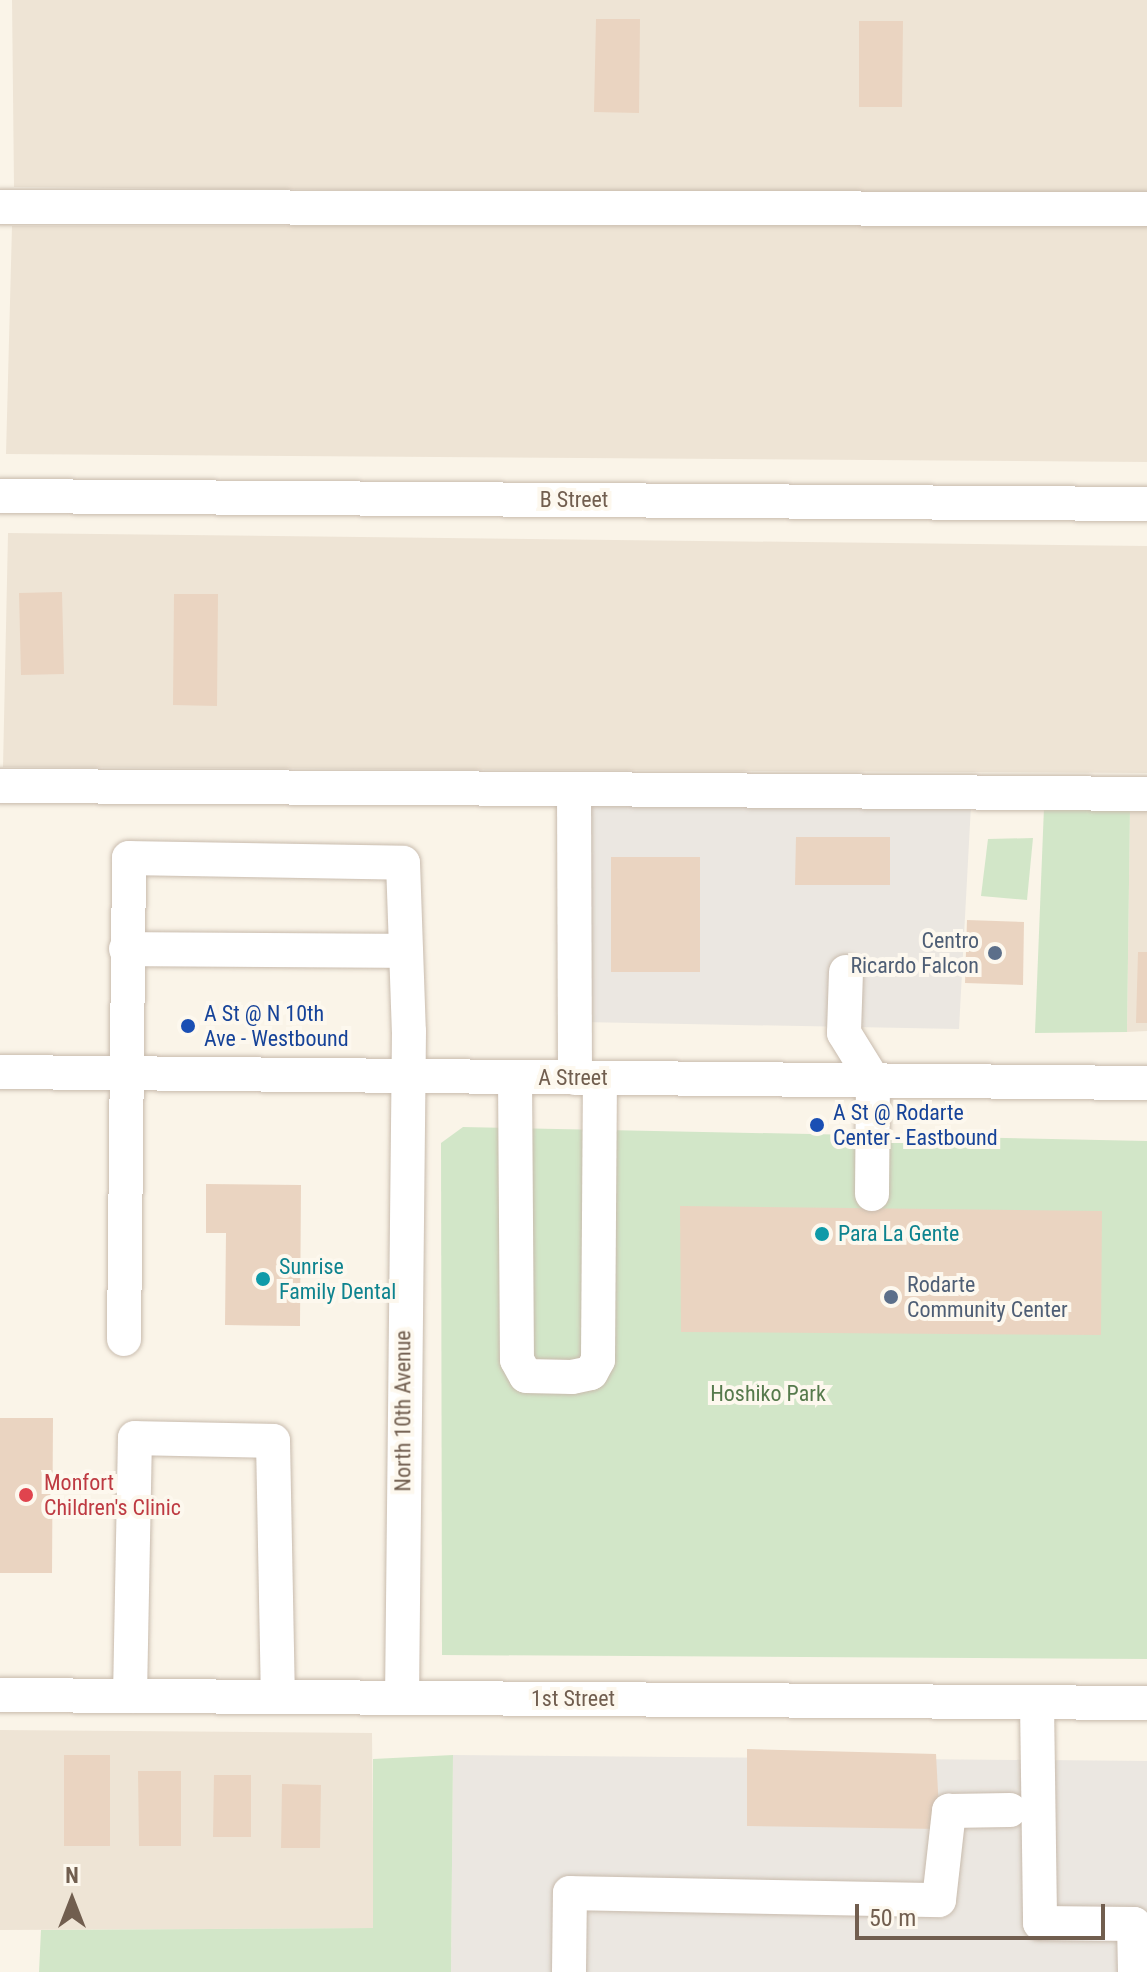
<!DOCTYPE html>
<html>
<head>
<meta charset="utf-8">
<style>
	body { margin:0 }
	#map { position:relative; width:1147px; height:1972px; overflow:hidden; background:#faf4e8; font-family:"Roboto Condensed",sans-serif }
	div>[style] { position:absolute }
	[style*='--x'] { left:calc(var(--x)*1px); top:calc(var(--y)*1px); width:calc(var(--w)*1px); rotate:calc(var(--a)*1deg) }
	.residential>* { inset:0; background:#eee4d5 }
	.industrial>* { inset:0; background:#ebe7e1 }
	.green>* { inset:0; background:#d2e6c8 }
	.building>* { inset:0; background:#ead4c1 }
	.roads { filter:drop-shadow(0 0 2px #c8bbad) drop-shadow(0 0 2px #c8bbad) }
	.minor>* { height:34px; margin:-17px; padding:0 17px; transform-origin:17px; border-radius:17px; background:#fff }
	.dots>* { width:22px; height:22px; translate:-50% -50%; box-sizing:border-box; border:4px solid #fdf8ee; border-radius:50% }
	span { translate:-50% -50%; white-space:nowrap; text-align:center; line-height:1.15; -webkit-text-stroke:8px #fdf8ee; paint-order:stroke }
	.street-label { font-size:22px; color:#715e4f }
	.service-label { font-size:22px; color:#4e5e75 }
	.right { translate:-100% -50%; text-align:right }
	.left { translate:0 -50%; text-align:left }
	.transit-label { font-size:22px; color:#164399 }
	.culture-label { font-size:22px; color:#0d838f }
	.park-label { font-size:22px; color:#567a4c }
	.health-label { font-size:22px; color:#be3a42 }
	.north { position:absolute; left:32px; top:1860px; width:80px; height:80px; -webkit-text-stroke:6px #fdf8ee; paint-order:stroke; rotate:0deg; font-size:22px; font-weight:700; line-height:32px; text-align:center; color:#715e4f }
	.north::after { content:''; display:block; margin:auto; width:28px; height:36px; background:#715e4f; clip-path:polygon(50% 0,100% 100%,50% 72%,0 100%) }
	.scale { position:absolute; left:855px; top:1904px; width:250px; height:36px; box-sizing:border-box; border:4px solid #715e4f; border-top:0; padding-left:10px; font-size:24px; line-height:28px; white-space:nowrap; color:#715e4f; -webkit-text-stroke:6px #fdf8ee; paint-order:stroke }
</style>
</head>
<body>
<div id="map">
	<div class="residential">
		<i style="clip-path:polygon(12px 0,1147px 0,1147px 197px,14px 187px)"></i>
		<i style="clip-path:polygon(1147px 225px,1147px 462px,6px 454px,12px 226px)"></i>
		<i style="clip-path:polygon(8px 533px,1147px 546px,1147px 773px,3px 767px)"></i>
		<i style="clip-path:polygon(1130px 808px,1147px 808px,1147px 1031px,1127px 1032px)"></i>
		<i style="clip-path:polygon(0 1730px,372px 1733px,374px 1928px,0 1930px)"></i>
	</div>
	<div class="industrial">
		<i style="clip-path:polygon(582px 803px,971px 805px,959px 1029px,581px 1022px)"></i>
		<i style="clip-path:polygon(453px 1755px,1147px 1761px,1147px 1972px,451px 1972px)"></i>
	</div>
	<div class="green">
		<i style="clip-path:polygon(1044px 807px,1130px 808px,1127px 1032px,1035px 1033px)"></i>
		<i style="clip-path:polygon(1033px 838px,1027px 900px,981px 896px,988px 839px)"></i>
		<i style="clip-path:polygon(463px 1127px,1147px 1141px,1147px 1659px,442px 1655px,441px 1143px)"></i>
		<i style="clip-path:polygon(453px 1755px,451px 1972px,39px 1972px,41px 1930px,373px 1928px,373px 1759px)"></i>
	</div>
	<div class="building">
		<i style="clip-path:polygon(596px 19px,640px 19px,639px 113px,594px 112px)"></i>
		<i style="clip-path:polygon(859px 21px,903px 21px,902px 107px,859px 107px)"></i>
		<i style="clip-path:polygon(62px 592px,64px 674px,21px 675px,19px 593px)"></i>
		<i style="clip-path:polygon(174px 594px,218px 594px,217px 706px,173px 705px)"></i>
		<i style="clip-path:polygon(796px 837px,890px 837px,890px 885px,795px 885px)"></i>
		<i style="clip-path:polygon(611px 857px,700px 857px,700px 972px,611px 972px)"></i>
		<i style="clip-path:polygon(967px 920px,1024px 922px,1023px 985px,965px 983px)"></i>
		<i style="clip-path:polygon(1138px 952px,1147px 952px,1147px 1023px,1136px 1023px)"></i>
		<i style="clip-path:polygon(206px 1184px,301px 1185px,300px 1326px,225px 1325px,226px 1233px,206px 1233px)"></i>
		<i style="clip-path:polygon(680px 1206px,1102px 1211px,1101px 1335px,681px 1332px)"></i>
		<i style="clip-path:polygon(0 1418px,53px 1418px,52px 1573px,0 1573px)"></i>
		<i style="clip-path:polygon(747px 1749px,936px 1754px,940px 1829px,747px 1826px)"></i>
		<i style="clip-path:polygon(64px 1755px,110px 1755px,110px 1846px,64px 1846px)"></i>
		<i style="clip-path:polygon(138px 1771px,181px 1771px,181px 1846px,139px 1846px)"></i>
		<i style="clip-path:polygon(214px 1775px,251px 1775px,251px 1837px,213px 1837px)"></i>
		<i style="clip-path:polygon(282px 1784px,321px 1785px,320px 1848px,281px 1848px)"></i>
	</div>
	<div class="roads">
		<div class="minor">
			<i style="--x:0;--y:207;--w:1147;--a:0.1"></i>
			<i style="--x:0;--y:496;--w:1147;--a:0.4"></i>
			<i style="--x:0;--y:786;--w:574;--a:0.3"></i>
			<i style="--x:574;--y:789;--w:289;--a:89.8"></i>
			<i style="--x:574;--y:789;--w:573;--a:0.5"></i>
			<i style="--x:126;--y:949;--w:280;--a:0.4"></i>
			<i style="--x:846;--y:972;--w:61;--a:91.9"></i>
			<i style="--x:844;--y:1033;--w:55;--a:58.3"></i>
			<i style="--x:873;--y:1080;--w:114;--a:90.5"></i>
			<i style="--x:0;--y:1072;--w:1147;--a:0.55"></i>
			<i style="--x:515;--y:1077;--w:283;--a:89.6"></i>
			<i style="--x:517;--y:1360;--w:18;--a:61"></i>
			<i style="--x:526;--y:1376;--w:46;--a:1.2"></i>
			<i style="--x:572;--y:1377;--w:19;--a:-12"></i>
			<i style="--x:591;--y:1373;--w:15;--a:-62"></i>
			<i style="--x:598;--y:1360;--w:282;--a:-89.6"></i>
			<i style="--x:124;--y:1339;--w:481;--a:-89.4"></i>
			<i style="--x:129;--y:858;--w:274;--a:1"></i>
			<i style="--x:403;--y:863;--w:168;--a:88"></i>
			<i style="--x:409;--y:1031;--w:667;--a:90.6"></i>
			<i style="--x:0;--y:1695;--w:1147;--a:0.4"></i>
			<i style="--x:130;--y:1696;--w:258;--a:-88.9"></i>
			<i style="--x:135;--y:1438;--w:138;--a:1.2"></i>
			<i style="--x:273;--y:1441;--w:256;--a:88.9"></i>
			<i style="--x:1037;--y:1703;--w:220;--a:89.2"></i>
			<i style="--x:1040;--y:1923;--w:94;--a:0.6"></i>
			<i style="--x:1134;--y:1924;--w:48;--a:88.8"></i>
			<i style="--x:569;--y:1972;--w:79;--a:-89.3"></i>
			<i style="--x:570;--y:1893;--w:369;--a:1.1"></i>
			<i style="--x:939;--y:1900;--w:90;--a:-83.6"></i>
			<i style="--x:949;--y:1811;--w:61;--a:-0.9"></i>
		</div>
	</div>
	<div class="dots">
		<i style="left:995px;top:953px;background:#5c6f8a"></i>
		<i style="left:188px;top:1026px;background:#1a4fb4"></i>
		<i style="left:817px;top:1125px;background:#1a4fb4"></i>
		<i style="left:822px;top:1234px;background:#0f9aa8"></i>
		<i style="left:263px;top:1279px;background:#0f9aa8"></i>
		<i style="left:891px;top:1297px;background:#5c6f8a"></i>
		<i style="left:26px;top:1495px;background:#e0444e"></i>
	</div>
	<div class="street-label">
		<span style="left:574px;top:500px">B Street</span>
		<span style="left:573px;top:1078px">A Street</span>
		<span style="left:403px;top:1411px;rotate:-90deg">North 10th Avenue</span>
		<span style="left:573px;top:1699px">1st Street</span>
	</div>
	<div class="service-label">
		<span class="right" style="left:979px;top:953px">Centro<br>Ricardo Falcon</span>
		<span class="left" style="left:907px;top:1297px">Rodarte<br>Community Center</span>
	</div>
	<div class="transit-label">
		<span class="left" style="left:204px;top:1026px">A St @ N 10th<br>Ave - Westbound</span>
		<span class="left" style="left:833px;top:1125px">A St @ Rodarte<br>Center - Eastbound</span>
	</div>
	<div class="culture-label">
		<span class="left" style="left:838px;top:1234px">Para La Gente</span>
		<span class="left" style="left:279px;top:1279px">Sunrise<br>Family Dental</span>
	</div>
	<div class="park-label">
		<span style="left:768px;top:1394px">Hoshiko Park</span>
	</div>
	<div class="health-label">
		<span class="left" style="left:44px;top:1495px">Monfort<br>Children's Clinic</span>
	</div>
	<div class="north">N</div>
	<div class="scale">50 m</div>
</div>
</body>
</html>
